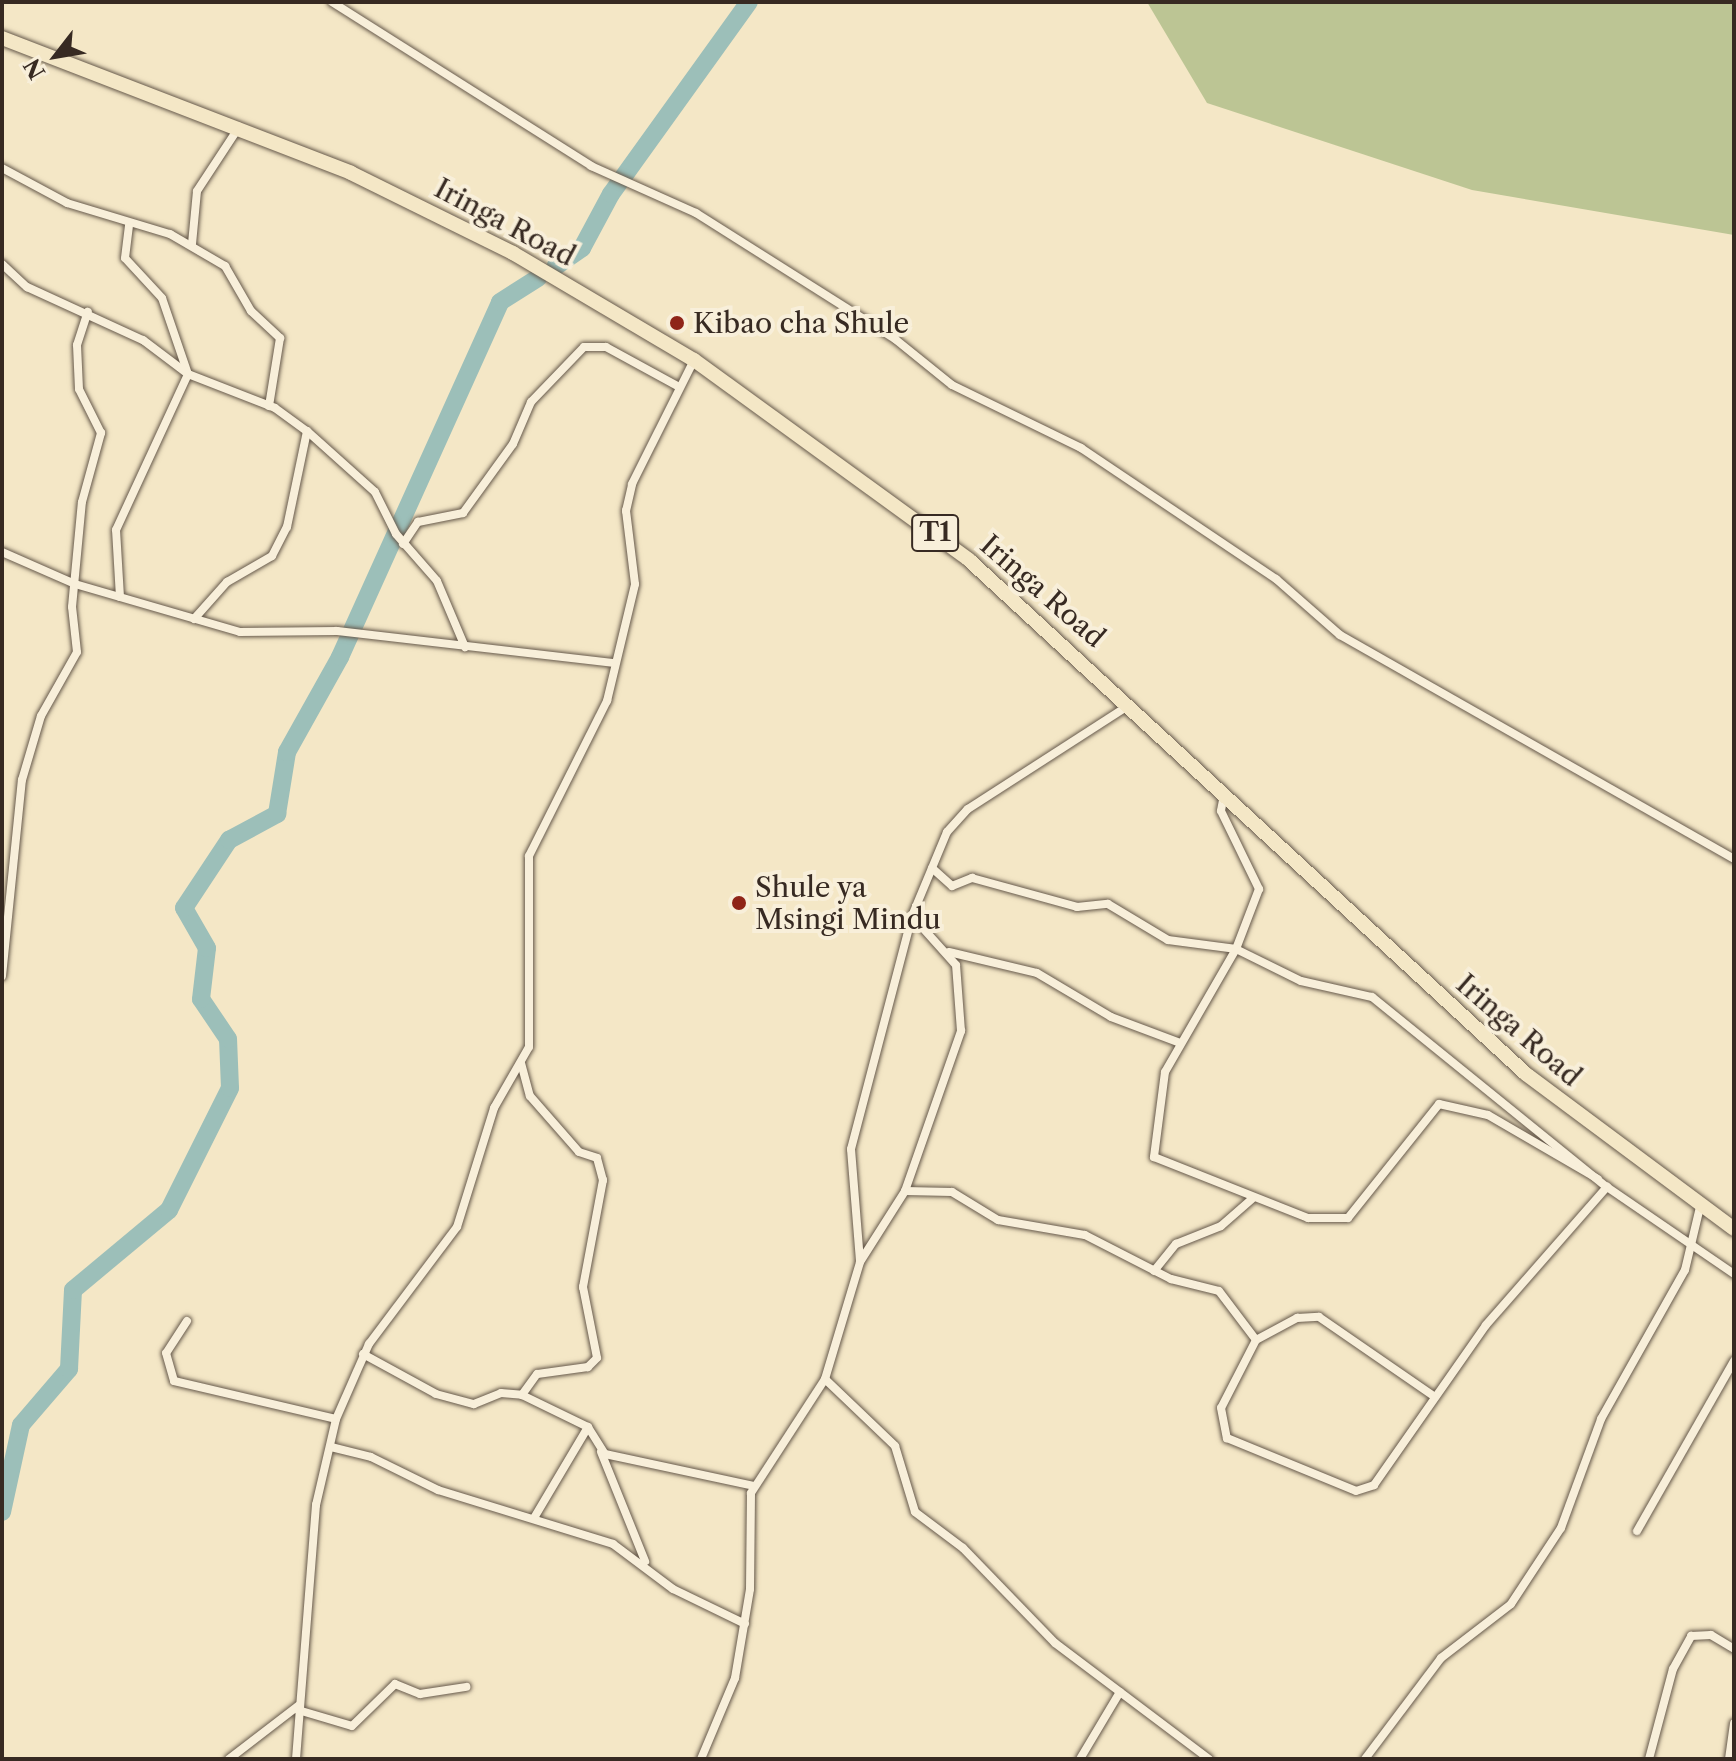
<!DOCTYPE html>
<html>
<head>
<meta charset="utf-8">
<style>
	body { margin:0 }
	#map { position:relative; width:1736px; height:1761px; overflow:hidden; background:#f4e7c6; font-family:"Libre Caslon Text",serif }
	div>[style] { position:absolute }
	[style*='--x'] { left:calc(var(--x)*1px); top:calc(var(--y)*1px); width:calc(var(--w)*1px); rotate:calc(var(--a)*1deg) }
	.green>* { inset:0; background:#bcc594 }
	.river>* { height:18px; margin:-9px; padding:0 9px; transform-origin:9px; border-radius:9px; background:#9cbfb9 }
	.roads { filter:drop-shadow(0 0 2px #66594b) drop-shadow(0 0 2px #66594b) }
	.street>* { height:8px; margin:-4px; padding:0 4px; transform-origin:4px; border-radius:4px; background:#f8efda }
	.highway>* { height:14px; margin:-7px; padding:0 7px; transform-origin:7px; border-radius:7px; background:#f4e7c6 }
	.dots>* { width:22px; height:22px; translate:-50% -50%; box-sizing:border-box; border:4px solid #f8efda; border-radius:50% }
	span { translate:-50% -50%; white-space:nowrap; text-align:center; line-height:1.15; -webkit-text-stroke:8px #f8efda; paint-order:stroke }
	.shield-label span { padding:2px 6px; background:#f8efda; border:2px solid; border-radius:6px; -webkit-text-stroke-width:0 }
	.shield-label { font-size:26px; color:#372a22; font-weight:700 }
	.street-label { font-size:28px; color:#372a22 }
	.poi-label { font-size:28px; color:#372a22 }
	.left { translate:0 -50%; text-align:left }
	.frame { position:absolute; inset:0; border:4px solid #372a22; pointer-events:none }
	.north { position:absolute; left:16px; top:16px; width:80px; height:80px; -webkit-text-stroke:6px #f8efda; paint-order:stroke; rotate:239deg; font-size:22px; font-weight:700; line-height:32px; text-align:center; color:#372a22 }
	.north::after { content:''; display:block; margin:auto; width:28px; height:36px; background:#372a22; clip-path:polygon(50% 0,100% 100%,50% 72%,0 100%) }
</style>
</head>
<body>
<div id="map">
	<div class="green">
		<i style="clip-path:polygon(1147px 2px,1734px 2px,1734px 235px,1472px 190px,1207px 103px)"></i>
	</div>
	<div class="river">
		<i style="--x:555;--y:267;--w:33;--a:-35"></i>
		<i style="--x:582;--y:248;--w:61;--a:-61.8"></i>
		<i style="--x:611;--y:194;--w:236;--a:-54.3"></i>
		<i style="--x:2;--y:1512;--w:89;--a:-77.7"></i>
		<i style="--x:21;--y:1425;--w:74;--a:-49.4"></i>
		<i style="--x:69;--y:1369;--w:79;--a:-87.1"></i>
		<i style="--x:73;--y:1290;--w:125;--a:-39.8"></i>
		<i style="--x:169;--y:1210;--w:136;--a:-63.4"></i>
		<i style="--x:230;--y:1088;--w:49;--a:-92.3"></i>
		<i style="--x:228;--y:1039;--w:48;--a:-124"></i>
		<i style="--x:201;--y:999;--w:51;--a:-83.3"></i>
		<i style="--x:207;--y:948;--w:46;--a:-119.9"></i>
		<i style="--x:184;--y:908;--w:82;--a:-56.5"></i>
		<i style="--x:229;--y:840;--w:55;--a:-28.4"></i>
		<i style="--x:277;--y:814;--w:63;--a:-80.8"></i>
		<i style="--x:287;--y:752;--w:109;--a:-60.8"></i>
		<i style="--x:340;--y:657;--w:389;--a:-65.7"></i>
		<i style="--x:500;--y:302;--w:45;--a:-32.3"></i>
	</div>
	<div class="roads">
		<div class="street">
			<i style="--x:332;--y:2;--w:307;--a:32.3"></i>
			<i style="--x:591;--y:166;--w:115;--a:24.1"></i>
			<i style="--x:696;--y:213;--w:236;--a:32.3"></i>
			<i style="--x:895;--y:339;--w:73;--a:38.9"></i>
			<i style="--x:952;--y:385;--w:144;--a:26"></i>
			<i style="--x:1081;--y:448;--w:235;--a:33.9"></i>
			<i style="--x:1276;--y:579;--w:85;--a:41.2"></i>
			<i style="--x:1340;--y:635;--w:453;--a:29.6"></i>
			<i style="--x:2;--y:168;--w:74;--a:28.3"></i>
			<i style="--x:67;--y:203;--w:108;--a:16.8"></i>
			<i style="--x:170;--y:234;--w:64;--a:30.2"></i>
			<i style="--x:225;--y:266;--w:52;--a:60"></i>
			<i style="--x:251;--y:311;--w:40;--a:43"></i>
			<i style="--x:280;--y:338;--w:69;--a:99.2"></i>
			<i style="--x:192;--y:244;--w:53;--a:-84.6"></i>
			<i style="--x:197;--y:191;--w:77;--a:-56.7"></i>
			<i style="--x:2;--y:264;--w:34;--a:43"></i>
			<i style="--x:27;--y:287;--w:128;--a:24.6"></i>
			<i style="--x:143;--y:340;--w:56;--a:37.1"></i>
			<i style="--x:188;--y:374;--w:93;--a:21.3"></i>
			<i style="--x:275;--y:408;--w:39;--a:36"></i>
			<i style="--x:307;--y:431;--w:91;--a:41.9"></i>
			<i style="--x:375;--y:492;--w:47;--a:63.4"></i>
			<i style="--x:396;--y:534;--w:62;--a:48.9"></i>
			<i style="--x:437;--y:581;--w:72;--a:67"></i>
			<i style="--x:403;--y:544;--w:27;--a:-56"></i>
			<i style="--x:418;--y:522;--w:46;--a:-11.3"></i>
			<i style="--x:463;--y:513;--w:85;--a:-54.1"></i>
			<i style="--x:513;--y:444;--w:46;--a:-66.8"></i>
			<i style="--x:531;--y:402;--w:76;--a:-46.1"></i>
			<i style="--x:584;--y:347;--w:22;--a:0"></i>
			<i style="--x:606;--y:347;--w:83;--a:28.7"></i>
			<i style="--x:2;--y:552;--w:80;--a:23.7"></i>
			<i style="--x:75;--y:584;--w:172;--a:16.2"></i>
			<i style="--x:240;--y:632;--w:97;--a:-0.6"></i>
			<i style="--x:337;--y:631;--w:280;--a:6.6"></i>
			<i style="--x:120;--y:597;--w:67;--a:-93.4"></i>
			<i style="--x:116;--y:530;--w:172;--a:-65.2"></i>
			<i style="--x:188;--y:374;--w:80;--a:-108.9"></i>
			<i style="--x:162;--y:298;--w:54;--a:-132.8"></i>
			<i style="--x:125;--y:258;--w:34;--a:-83"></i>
			<i style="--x:194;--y:619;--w:50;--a:-48.3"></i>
			<i style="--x:227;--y:582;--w:52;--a:-30"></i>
			<i style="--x:272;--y:556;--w:33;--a:-63"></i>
			<i style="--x:287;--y:527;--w:98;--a:-78.2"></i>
			<i style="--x:1224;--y:795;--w:16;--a:101"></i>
			<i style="--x:1221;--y:811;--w:87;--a:64"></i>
			<i style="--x:1259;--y:889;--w:64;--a:111"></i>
			<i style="--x:1236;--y:949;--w:142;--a:120"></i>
			<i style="--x:1165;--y:1072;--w:86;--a:97.4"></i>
			<i style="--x:1154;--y:1157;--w:166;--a:21.6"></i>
			<i style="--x:1308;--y:1218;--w:40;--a:0"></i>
			<i style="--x:1348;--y:1218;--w:146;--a:-51.4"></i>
			<i style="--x:1439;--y:1104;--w:50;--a:12.7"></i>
			<i style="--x:1488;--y:1115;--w:127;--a:30.2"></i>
			<i style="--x:932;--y:868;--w:27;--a:42"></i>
			<i style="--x:952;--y:886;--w:22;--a:-22"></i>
			<i style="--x:972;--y:878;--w:109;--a:15.4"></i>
			<i style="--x:1077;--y:907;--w:31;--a:-6"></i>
			<i style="--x:1108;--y:904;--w:70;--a:31"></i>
			<i style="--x:1168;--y:940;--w:69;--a:7.5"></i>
			<i style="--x:1236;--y:949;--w:72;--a:26.2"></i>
			<i style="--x:1301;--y:981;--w:73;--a:12.7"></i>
			<i style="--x:1372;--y:997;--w:302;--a:39"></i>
			<i style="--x:1607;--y:1187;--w:154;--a:34.4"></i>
			<i style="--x:949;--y:952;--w:90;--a:13.4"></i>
			<i style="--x:1037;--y:973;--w:86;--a:30.7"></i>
			<i style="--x:1111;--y:1017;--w:74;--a:20.6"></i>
			<i style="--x:2;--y:976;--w:197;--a:-84.2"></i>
			<i style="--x:22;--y:780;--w:67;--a:-73.5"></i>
			<i style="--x:41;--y:716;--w:73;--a:-60.6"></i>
			<i style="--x:77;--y:652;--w:45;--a:-96.3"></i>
			<i style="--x:72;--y:607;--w:105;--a:-84.6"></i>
			<i style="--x:82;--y:502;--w:72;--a:-74.6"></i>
			<i style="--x:101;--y:433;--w:49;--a:-116.6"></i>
			<i style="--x:79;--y:389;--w:44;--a:-92.6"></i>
			<i style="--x:77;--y:345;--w:35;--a:-72"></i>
			<i style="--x:521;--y:1063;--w:34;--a:75"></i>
			<i style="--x:530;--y:1096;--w:74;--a:48.8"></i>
			<i style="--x:579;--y:1152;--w:19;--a:18"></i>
			<i style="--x:597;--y:1158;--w:23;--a:75"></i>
			<i style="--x:603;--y:1180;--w:109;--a:100.6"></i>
			<i style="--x:583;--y:1287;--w:72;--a:78.8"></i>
			<i style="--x:597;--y:1358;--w:13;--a:135"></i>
			<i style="--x:588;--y:1367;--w:51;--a:172.2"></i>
			<i style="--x:537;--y:1374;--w:26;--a:126"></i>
			<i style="--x:905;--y:1191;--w:47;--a:1.2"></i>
			<i style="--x:952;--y:1192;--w:54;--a:31.3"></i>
			<i style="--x:998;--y:1220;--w:88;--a:9.8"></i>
			<i style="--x:1085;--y:1235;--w:97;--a:27.1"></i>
			<i style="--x:1171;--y:1279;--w:49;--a:14"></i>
			<i style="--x:1219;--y:1291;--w:61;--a:52.9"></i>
			<i style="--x:1256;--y:1340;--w:76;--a:117.2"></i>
			<i style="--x:1221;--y:1408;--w:31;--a:79"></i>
			<i style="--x:1227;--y:1438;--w:139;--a:22.3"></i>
			<i style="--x:1356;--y:1491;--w:19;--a:-18"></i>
			<i style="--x:1374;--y:1485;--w:195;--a:-55"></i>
			<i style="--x:1486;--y:1325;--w:184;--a:-48.8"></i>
			<i style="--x:860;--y:1261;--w:112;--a:-94.6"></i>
			<i style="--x:851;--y:1149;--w:241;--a:-75.3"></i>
			<i style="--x:912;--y:916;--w:91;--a:-67.4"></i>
			<i style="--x:947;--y:832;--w:31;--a:-48"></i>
			<i style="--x:968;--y:809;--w:190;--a:-32.8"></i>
			<i style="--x:1154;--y:1271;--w:35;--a:-51"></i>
			<i style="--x:1176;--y:1244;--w:48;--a:-21.8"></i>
			<i style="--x:1221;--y:1226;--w:41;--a:-41.1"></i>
			<i style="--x:187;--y:1321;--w:38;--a:123"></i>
			<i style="--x:166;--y:1353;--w:29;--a:74"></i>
			<i style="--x:174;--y:1381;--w:166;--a:13.2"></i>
			<i style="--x:1256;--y:1340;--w:47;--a:-28.2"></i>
			<i style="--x:1297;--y:1318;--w:22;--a:-3"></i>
			<i style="--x:1319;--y:1317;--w:137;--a:34.6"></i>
			<i style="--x:363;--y:1354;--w:83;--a:28.7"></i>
			<i style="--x:436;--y:1394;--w:39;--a:15"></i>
			<i style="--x:474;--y:1404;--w:29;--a:-22"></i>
			<i style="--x:501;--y:1393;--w:21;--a:5"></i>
			<i style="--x:522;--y:1395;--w:73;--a:25.9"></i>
			<i style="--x:588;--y:1427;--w:32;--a:58"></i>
			<i style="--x:605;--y:1454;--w:152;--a:12.1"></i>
			<i style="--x:825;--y:1379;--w:97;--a:43.7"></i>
			<i style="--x:895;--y:1446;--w:69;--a:73.1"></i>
			<i style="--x:915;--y:1512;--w:60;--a:36.9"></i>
			<i style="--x:963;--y:1548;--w:132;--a:45.9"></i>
			<i style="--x:1055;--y:1643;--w:193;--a:37"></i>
			<i style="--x:331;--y:1447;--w:41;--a:14"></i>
			<i style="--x:371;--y:1457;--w:75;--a:26.2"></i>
			<i style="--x:438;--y:1490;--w:183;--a:17.1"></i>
			<i style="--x:613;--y:1544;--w:75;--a:36.9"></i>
			<i style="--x:673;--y:1589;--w:80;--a:25.9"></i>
			<i style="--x:601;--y:1452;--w:118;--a:68"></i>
			<i style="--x:534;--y:1518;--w:106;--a:-59.3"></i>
			<i style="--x:1637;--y:1531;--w:196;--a:-60.3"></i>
			<i style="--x:298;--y:1710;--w:56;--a:16.5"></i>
			<i style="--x:352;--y:1726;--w:60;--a:-44.3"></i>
			<i style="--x:395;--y:1684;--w:27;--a:22"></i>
			<i style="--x:420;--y:1694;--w:47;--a:-8.7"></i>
			<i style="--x:229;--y:1759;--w:88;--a:-37.6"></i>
			<i style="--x:296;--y:1759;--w:255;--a:-85.5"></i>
			<i style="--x:316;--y:1505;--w:88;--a:-76.9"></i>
			<i style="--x:336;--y:1419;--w:82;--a:-66.3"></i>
			<i style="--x:369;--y:1344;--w:146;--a:-53.1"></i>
			<i style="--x:457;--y:1227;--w:125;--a:-72.7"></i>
			<i style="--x:494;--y:1108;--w:70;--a:-60.2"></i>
			<i style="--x:529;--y:1047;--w:191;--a:-90"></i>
			<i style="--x:529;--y:856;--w:174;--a:-63.3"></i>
			<i style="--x:607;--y:701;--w:120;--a:-76.5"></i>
			<i style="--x:635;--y:584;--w:74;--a:-97"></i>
			<i style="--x:626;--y:511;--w:28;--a:-77"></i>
			<i style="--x:632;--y:484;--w:139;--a:-63.4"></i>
			<i style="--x:701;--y:1759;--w:88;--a:-67.2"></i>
			<i style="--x:735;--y:1678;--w:90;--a:-80.4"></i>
			<i style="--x:750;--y:1589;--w:96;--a:-89.4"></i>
			<i style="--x:751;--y:1493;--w:136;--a:-57"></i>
			<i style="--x:825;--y:1379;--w:122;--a:-73.3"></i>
			<i style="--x:860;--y:1262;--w:84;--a:-57.6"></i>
			<i style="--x:905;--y:1191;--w:170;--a:-70.7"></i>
			<i style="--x:961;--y:1031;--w:66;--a:-94.3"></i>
			<i style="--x:956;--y:965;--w:66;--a:-131.9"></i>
			<i style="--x:1080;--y:1759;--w:78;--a:-59.2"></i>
			<i style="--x:1365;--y:1759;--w:126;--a:-53"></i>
			<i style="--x:1441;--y:1658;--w:88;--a:-37.6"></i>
			<i style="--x:1511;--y:1604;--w:91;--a:-56.7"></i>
			<i style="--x:1561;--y:1528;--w:116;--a:-69.8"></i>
			<i style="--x:1601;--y:1419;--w:171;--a:-60.6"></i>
			<i style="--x:1685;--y:1270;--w:65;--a:-76.6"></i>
			<i style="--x:1649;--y:1759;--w:93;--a:-75.1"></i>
			<i style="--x:1673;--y:1669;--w:38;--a:-61"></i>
			<i style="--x:1691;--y:1636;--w:20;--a:-3"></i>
			<i style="--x:1711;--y:1635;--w:27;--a:31"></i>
			<i style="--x:1729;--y:1759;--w:36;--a:-82"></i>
		</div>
		<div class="highway">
			<i style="--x:2;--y:38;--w:374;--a:21.1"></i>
			<i style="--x:351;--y:173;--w:181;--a:26.3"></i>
			<i style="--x:513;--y:253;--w:210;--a:30.6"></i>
			<i style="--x:694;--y:360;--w:340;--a:36"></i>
			<i style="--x:969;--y:560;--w:758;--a:42.7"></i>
			<i style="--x:1526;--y:1074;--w:259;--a:36.7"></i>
		</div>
	</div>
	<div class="dots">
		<i style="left:677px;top:323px;background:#8f2418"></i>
		<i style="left:739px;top:903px;background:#8f2418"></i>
	</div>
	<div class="shield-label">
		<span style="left:935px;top:533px">T1</span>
	</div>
	<div class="street-label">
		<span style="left:505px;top:222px;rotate:28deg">Iringa Road</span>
		<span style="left:1043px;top:591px;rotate:41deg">Iringa Road</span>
		<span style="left:1519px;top:1030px;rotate:41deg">Iringa Road</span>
	</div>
	<div class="poi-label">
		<span class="left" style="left:693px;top:323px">Kibao cha Shule</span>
		<span class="left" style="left:755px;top:903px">Shule ya<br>Msingi Mindu</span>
	</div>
	<div class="frame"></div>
	<div class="north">N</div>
</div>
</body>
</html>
